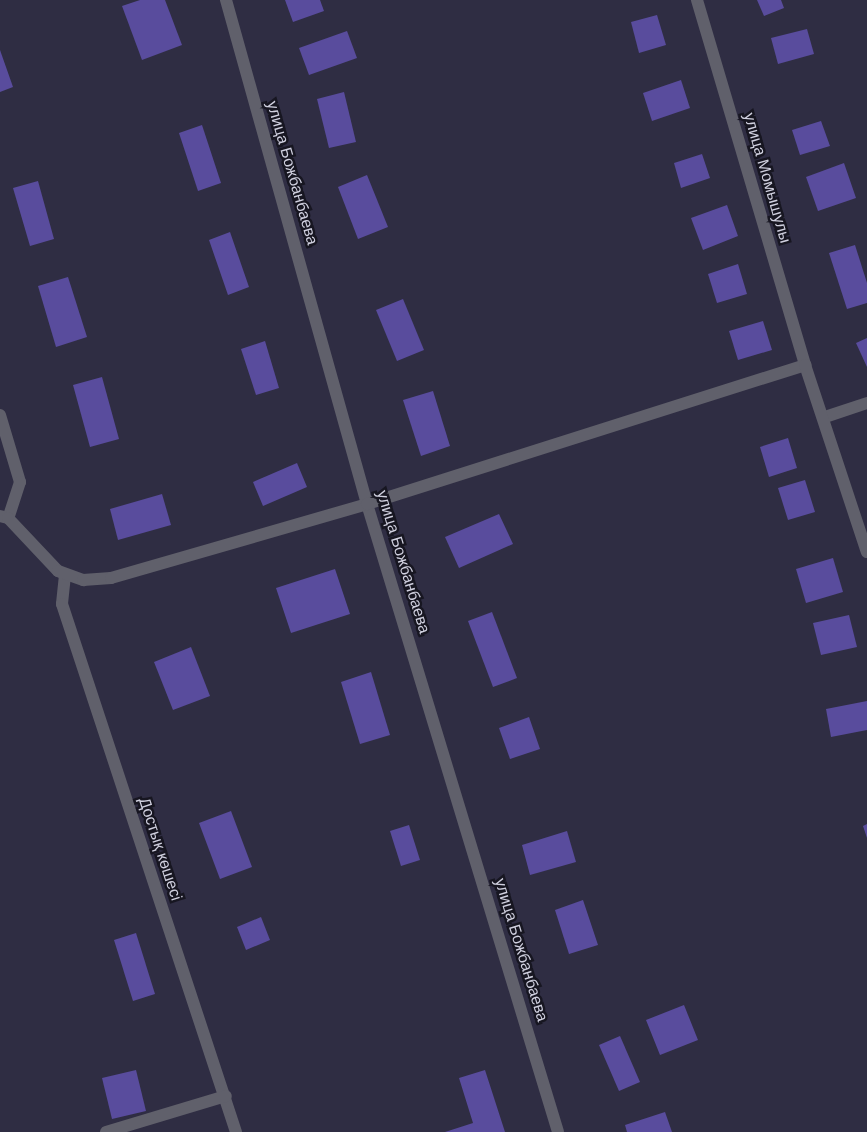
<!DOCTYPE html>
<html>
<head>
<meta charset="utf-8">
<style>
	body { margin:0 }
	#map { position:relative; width:867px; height:1132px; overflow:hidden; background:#2f2d43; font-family:Helvetica,sans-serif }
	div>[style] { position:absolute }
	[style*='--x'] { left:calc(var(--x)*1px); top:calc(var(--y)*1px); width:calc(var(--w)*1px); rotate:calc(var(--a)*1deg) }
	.building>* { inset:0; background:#594c9d }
	.minor>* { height:12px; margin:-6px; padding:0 6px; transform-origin:6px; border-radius:6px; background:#60606b }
	.tertiary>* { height:12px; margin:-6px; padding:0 6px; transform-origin:6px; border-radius:6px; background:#60606b }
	span { translate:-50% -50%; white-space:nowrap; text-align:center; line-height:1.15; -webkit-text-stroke:5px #171621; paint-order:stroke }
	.street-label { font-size:16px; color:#d0d0df }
</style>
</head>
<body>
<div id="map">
	<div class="building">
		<i style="clip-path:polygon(140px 0,165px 0,182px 45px,142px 60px,122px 6px)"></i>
		<i style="clip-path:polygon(285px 0,320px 0,324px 11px,293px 22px)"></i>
		<i style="clip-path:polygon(757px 0,781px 0,784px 8px,764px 16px)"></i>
		<i style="clip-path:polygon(657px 15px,666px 45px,639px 53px,631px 22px)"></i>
		<i style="clip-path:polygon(807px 29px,814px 54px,778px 64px,771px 38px)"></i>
		<i style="clip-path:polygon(347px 31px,357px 58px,309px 75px,299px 48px)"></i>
		<i style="clip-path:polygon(0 50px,13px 87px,0 92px)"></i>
		<i style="clip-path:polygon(681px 80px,690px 108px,652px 121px,643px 93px)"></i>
		<i style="clip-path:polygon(344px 92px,356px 142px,329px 148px,317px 99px)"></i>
		<i style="clip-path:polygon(821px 121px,830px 146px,800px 155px,792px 130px)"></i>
		<i style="clip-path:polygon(202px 125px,221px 183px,198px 191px,179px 133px)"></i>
		<i style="clip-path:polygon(702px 154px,710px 178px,681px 188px,674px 163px)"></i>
		<i style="clip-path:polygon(844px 163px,856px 198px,818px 211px,806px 177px)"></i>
		<i style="clip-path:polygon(367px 175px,388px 227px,358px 239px,338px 187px)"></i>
		<i style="clip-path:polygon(38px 181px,54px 239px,30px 246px,13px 188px)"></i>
		<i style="clip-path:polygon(727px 205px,738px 236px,703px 250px,691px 218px)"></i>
		<i style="clip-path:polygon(230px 232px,249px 287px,228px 295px,209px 240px)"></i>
		<i style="clip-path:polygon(855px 245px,867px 283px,867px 303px,847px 309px,829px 253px)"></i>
		<i style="clip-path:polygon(738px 264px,747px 294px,717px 303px,708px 274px)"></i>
		<i style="clip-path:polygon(68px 277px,87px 337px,56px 347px,38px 286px)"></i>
		<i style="clip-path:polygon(403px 299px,424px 350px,397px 361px,376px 310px)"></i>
		<i style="clip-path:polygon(763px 321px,772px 350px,738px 360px,729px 331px)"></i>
		<i style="clip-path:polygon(867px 338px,867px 367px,856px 343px)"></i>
		<i style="clip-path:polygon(265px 341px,279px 388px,256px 395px,241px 349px)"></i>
		<i style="clip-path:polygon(102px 377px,119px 439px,90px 447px,73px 385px)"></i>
		<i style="clip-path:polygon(433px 391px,450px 446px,421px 456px,403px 400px)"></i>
		<i style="clip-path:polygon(788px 438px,797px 468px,769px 477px,760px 447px)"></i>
		<i style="clip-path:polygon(297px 463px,307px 487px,263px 506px,253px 482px)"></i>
		<i style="clip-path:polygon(805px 480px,815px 512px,788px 520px,778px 488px)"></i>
		<i style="clip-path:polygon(162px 494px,171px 525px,118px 540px,110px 509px)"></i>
		<i style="clip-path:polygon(499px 514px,513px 544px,459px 568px,445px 537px)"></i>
		<i style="clip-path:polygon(833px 558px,843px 592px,806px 603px,796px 569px)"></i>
		<i style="clip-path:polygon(335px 569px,350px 614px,291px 633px,276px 588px)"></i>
		<i style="clip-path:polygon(492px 612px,517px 678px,493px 687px,468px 621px)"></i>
		<i style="clip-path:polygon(849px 615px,857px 647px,821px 655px,813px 623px)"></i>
		<i style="clip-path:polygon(191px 647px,210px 696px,173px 710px,154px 662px)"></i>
		<i style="clip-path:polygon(371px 672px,390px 735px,360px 744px,341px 682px)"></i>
		<i style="clip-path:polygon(867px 701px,867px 730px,831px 737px,826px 709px)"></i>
		<i style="clip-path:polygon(529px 717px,540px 749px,510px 759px,499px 728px)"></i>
		<i style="clip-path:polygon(231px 811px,252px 867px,220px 879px,199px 823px)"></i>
		<i style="clip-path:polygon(867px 824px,867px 838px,863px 826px)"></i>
		<i style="clip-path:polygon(409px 825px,420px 860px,401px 866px,390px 831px)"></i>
		<i style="clip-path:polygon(567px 831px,576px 862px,530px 875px,522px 845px)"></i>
		<i style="clip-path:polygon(583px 900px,598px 945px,569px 954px,555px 910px)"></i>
		<i style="clip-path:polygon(261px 917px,270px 940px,246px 950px,237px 927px)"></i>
		<i style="clip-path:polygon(136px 933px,155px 994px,133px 1001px,114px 940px)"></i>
		<i style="clip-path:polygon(684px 1005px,698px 1040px,660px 1055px,646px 1020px)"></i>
		<i style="clip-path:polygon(620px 1036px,640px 1082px,619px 1091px,599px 1045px)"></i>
		<i style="clip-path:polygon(136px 1070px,146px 1111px,112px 1119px,102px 1078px)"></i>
		<i style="clip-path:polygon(485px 1070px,505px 1132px,445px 1132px,473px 1123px,459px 1078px)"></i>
		<i style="clip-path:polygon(665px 1112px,672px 1132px,627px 1132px,625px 1125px)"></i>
	</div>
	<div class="minor">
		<i style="--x:226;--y:0;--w:523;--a:74.37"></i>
		<i style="--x:367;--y:504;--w:656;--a:73.08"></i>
		<i style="--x:697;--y:0;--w:381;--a:73.5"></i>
		<i style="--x:0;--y:415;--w:70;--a:73.4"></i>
		<i style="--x:20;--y:482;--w:38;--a:108"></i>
		<i style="--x:825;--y:417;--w:44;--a:-18.4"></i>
		<i style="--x:65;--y:575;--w:29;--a:96"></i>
		<i style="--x:62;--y:604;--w:556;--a:71.76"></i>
		<i style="--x:106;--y:1132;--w:125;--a:-16.7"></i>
	</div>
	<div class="tertiary">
		<i style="--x:0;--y:516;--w:8;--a:14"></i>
		<i style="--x:8;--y:518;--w:73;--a:46.7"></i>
		<i style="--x:58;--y:571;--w:27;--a:20"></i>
		<i style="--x:83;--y:580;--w:28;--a:-4"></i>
		<i style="--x:111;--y:578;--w:266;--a:-16.1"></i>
		<i style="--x:367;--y:504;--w:460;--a:-17.6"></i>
		<i style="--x:805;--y:365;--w:197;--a:71.7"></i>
	</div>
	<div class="street-label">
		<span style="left:292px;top:173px;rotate:74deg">улица Божбанбаева</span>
		<span style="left:767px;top:178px;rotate:74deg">улица Момышулы</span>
		<span style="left:403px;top:562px;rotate:73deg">улица Божбанбаева</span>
		<span style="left:160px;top:849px;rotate:72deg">Достық көшесі</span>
		<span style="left:521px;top:950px;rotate:73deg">улица Божбанбаева</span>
	</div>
</div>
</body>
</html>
